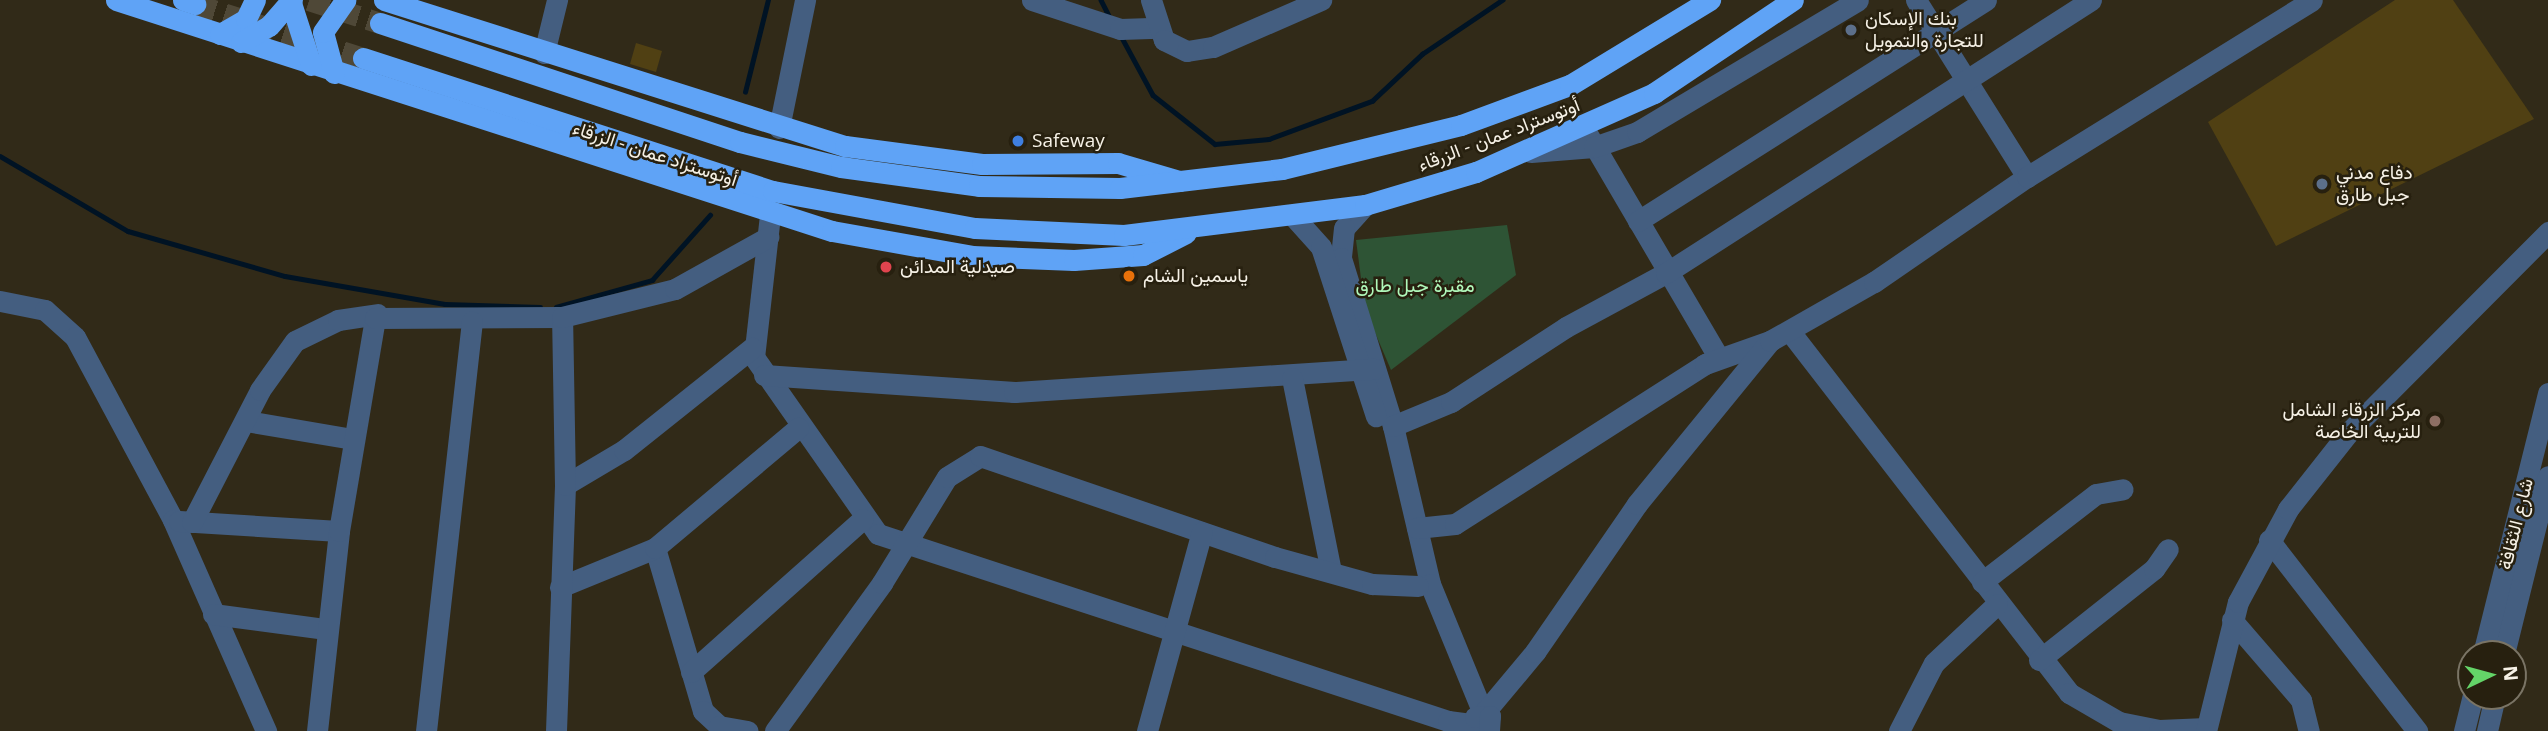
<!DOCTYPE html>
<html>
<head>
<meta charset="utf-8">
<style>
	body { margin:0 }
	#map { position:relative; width:2548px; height:731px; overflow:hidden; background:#312a18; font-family:"Open Sans",Vazirmatn,sans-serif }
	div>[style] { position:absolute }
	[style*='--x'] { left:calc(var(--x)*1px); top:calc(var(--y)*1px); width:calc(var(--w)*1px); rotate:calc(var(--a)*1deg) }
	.green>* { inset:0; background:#2e5435 }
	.stream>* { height:4.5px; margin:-2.25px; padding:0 2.25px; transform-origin:2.25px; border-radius:2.25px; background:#001324 }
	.building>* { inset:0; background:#504013 }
	.highway-tunnel>* { height:21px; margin-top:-10.5px; transform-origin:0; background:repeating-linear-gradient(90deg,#4f4837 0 21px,transparent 0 31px) }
	.minor>* { height:21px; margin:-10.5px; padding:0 10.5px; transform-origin:10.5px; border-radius:10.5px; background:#445e80 }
	.highway>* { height:21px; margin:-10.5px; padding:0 10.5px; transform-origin:10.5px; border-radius:10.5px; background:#5fa3f6 }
	.dots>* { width:19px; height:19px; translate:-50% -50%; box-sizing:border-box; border:4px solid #27200f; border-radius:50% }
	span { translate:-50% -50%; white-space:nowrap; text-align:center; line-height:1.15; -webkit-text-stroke:5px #27200f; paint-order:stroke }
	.poi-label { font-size:19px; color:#f6f1e6 }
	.left { translate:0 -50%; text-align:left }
	.right { translate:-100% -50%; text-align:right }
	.street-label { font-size:19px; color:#f6f1e6 }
	.park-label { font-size:19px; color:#b0f8ba }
	.north { position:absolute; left:2457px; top:640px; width:70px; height:70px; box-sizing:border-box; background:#27200f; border:2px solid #7a7465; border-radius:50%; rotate:85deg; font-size:19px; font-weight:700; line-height:28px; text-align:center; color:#f6f1e6 }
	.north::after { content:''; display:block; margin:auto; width:24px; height:32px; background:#64d468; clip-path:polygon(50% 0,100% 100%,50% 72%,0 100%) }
</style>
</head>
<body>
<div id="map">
	<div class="green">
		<i style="clip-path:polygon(1507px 225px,1516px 275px,1391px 370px,1365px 309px,1356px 240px)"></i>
	</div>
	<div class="stream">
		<i style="--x:1101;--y:0;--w:20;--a:63"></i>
		<i style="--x:1120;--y:34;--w:69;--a:61.6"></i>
		<i style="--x:1153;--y:95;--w:79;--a:38.3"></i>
		<i style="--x:1215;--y:144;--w:54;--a:-5.3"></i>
		<i style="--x:1269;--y:139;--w:110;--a:-20.3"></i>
		<i style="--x:1372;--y:101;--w:69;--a:-43.2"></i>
		<i style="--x:1422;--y:54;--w:97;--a:-34"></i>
		<i style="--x:745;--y:92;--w:95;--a:-76"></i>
		<i style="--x:0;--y:156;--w:148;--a:30.4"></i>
		<i style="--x:128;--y:231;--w:163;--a:16"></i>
		<i style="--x:285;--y:276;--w:162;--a:9.9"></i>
		<i style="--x:445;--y:304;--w:95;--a:1.8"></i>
		<i style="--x:556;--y:307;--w:100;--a:-15.7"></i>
		<i style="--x:652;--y:280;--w:87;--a:-48.3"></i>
	</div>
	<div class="building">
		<i style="clip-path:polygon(2395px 0,2453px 0,2534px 119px,2276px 246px,2208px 122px)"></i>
		<i style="clip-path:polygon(636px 43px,662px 51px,656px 72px,630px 64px)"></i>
	</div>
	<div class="highway-tunnel">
		<i style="--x:309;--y:0;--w:75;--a:17.9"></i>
		<i style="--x:195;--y:4;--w:176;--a:17.8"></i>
	</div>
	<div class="minor">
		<i style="--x:1032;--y:0;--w:93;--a:18.2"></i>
		<i style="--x:1120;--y:29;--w:38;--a:-2"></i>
		<i style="--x:1151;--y:0;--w:42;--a:72"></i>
		<i style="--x:1164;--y:40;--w:25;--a:26"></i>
		<i style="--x:1187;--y:51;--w:26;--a:-9"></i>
		<i style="--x:1213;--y:47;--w:118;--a:-23.5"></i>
		<i style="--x:1916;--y:0;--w:209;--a:57.9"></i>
		<i style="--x:544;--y:53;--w:55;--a:-76.2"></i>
		<i style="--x:779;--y:128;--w:131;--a:-78.5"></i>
		<i style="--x:1588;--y:135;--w:257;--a:59.6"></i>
		<i style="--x:1531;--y:152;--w:63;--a:-4.5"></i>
		<i style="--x:1594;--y:147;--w:46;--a:-19.2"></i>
		<i style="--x:1637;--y:132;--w:257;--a:-30.8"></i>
		<i style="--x:1365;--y:205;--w:31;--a:132"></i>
		<i style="--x:1344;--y:228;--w:30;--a:96"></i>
		<i style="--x:1341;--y:258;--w:176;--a:72.8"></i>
		<i style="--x:1393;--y:426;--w:162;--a:76.8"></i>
		<i style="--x:1430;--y:584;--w:139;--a:67.7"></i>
		<i style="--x:770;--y:215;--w:143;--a:96.4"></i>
		<i style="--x:754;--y:357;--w:216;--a:55"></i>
		<i style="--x:878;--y:534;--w:600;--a:18.16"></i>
		<i style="--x:1448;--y:721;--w:25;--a:7"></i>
		<i style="--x:1294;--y:217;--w:40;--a:48"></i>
		<i style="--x:1321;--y:247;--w:178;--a:72"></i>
		<i style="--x:1638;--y:221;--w:412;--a:-32.4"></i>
		<i style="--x:0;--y:301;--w:46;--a:11.3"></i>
		<i style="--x:45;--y:310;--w:40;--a:42"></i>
		<i style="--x:75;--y:337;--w:208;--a:61.8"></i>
		<i style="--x:173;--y:520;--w:231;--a:66.2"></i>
		<i style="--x:1791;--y:333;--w:455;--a:52.3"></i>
		<i style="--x:2069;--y:693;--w:58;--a:30.1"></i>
		<i style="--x:2119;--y:722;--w:41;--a:11.3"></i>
		<i style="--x:2159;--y:730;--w:47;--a:-2.4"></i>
		<i style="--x:764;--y:375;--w:251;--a:3.9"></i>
		<i style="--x:1014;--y:392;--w:361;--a:-3.7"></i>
		<i style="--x:1292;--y:378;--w:198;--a:78.6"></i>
		<i style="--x:246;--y:421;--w:108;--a:9.6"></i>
		<i style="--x:1393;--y:426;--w:63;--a:-22.5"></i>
		<i style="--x:1451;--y:402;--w:137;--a:-33.1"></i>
		<i style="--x:1566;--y:327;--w:114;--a:-28.4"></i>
		<i style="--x:1666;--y:273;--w:505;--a:-32.71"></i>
		<i style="--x:565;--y:485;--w:69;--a:-30.7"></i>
		<i style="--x:624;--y:450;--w:164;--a:-38.6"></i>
		<i style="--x:179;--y:521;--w:160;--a:3.6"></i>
		<i style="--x:192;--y:522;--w:148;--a:-62.7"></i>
		<i style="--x:260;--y:390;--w:60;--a:-54.5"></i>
		<i style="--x:295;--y:341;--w:48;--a:-26"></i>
		<i style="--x:338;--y:320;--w:40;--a:-8.5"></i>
		<i style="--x:1417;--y:528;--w:38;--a:-6"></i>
		<i style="--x:1455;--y:524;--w:297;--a:-32.6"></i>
		<i style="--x:1705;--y:364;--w:69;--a:-19.5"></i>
		<i style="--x:2269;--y:540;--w:242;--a:52.2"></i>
		<i style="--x:655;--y:548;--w:170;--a:73.6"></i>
		<i style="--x:703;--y:711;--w:22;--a:43"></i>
		<i style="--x:719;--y:726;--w:29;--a:10"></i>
		<i style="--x:1982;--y:582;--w:144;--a:-37.7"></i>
		<i style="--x:2096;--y:494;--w:27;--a:-10"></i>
		<i style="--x:560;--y:587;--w:103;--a:-22.3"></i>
		<i style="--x:655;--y:548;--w:187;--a:-40"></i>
		<i style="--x:213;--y:614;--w:114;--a:7.6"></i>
		<i style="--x:2232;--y:620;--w:106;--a:49.2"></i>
		<i style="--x:2301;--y:700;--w:32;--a:76"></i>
		<i style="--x:2483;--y:654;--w:269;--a:-76"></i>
		<i style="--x:2504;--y:654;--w:183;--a:-76.1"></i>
		<i style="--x:2039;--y:660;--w:147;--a:-38.4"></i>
		<i style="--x:2154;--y:569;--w:24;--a:-55"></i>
		<i style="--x:691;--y:672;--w:230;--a:-41.7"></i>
		<i style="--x:1484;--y:713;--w:80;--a:-50.1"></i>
		<i style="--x:1535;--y:652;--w:180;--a:-55.4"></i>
		<i style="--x:1637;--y:504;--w:210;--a:-50.8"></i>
		<i style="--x:1770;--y:341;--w:120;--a:-29.6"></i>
		<i style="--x:1874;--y:282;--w:186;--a:-34.5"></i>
		<i style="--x:2027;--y:177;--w:335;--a:-31.8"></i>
		<i style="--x:1475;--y:717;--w:15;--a:-4"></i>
		<i style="--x:1490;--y:716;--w:15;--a:94"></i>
		<i style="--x:317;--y:731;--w:201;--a:-83.7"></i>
		<i style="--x:339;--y:531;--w:216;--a:-80.4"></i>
		<i style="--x:375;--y:318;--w:187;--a:-0.3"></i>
		<i style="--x:426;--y:731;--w:412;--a:-83.6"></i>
		<i style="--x:556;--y:731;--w:246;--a:-87.9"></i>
		<i style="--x:565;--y:485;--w:168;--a:-91"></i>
		<i style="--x:562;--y:317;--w:116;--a:-13.9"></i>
		<i style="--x:675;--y:289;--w:107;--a:-29.2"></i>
		<i style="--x:775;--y:731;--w:183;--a:-54.1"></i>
		<i style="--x:882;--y:583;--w:124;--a:-58.5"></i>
		<i style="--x:947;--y:477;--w:39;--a:-32"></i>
		<i style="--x:980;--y:456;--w:312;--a:18.9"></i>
		<i style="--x:1275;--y:557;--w:101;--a:15.6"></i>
		<i style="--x:1372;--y:584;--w:46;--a:2.5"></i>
		<i style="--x:1147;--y:731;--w:206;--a:-74.6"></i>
		<i style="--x:1899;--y:731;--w:76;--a:-62.8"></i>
		<i style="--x:1934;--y:663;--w:86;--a:-43.1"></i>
		<i style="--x:2206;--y:731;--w:133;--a:-76.1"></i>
		<i style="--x:2238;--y:602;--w:106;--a:-61.7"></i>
		<i style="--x:2288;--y:509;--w:97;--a:-51.7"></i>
		<i style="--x:2348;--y:433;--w:284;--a:-45.1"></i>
		<i style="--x:2464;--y:731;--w:36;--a:-76"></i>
		<i style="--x:2487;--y:731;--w:36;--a:-77"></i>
	</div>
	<div class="highway">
		<i style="--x:116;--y:0;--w:752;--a:17.88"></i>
		<i style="--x:832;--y:231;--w:142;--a:10.1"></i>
		<i style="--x:972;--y:256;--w:102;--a:2.2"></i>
		<i style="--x:1074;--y:260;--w:69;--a:-4.1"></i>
		<i style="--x:1143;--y:255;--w:48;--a:-27.1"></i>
		<i style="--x:183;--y:0;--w:13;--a:18"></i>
		<i style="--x:384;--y:0;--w:484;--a:17.6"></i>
		<i style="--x:845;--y:146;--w:138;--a:7.5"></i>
		<i style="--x:982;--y:164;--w:136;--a:-0.4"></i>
		<i style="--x:1118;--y:163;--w:64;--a:16.4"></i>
		<i style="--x:291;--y:3;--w:65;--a:72.1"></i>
		<i style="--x:380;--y:23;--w:379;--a:18.3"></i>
		<i style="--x:740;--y:142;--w:104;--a:13.9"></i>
		<i style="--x:841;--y:167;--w:139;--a:7.8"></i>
		<i style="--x:979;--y:186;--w:141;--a:0.8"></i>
		<i style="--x:1120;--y:188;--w:163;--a:-6.7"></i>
		<i style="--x:1282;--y:169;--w:184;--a:-13.8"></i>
		<i style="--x:1461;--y:125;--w:116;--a:-20.2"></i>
		<i style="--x:1570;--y:85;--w:164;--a:-31.3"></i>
		<i style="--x:220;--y:34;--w:30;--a:-30"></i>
		<i style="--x:246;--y:19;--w:21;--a:-65"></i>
		<i style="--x:241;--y:42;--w:32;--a:-30"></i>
		<i style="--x:269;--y:26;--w:35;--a:-49"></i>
		<i style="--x:363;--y:58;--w:431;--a:18"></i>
		<i style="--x:773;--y:191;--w:205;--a:10.4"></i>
		<i style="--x:975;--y:228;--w:149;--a:2.7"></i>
		<i style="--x:1124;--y:235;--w:243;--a:-7.1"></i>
		<i style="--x:1365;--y:205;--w:116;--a:-16.6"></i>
		<i style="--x:1476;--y:172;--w:195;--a:-23.9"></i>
		<i style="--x:1654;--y:93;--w:167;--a:-33.8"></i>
		<i style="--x:334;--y:73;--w:42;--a:-105"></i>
		<i style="--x:323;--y:32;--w:39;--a:-55"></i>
	</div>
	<div class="dots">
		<i style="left:1851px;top:30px;background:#5c6f8a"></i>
		<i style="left:1018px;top:141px;background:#3f7fe0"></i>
		<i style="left:2322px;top:184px;background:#5c6f8a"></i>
		<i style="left:886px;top:267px;background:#e0444e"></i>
		<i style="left:1129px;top:276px;background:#e8710a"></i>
		<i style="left:2435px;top:421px;background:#8d6e63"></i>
	</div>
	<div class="poi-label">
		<span class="left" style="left:1865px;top:30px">بنك الإسكان<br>للتجارة والتمويل</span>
		<span class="left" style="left:1032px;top:141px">Safeway</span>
		<span class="left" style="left:2336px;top:184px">دفاع مدني<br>جبل طارق</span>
		<span class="left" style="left:900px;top:267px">صيدلية المدائن</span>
		<span class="left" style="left:1143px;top:276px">ياسمين الشام</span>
		<span class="right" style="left:2421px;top:421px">مركز الزرقاء الشامل<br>للتربية الخاصة</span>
	</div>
	<div class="street-label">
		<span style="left:1499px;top:135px;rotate:-21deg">أوتوستراد عمان - الزرقاء</span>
		<span style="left:655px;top:154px;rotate:18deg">أوتوستراد عمان - الزرقاء</span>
		<span style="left:2516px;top:524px;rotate:-76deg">شارع الثقافة</span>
	</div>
	<div class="park-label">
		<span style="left:1415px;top:286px">مقبرة جبل طارق</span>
	</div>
	<div class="north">N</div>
</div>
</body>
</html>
